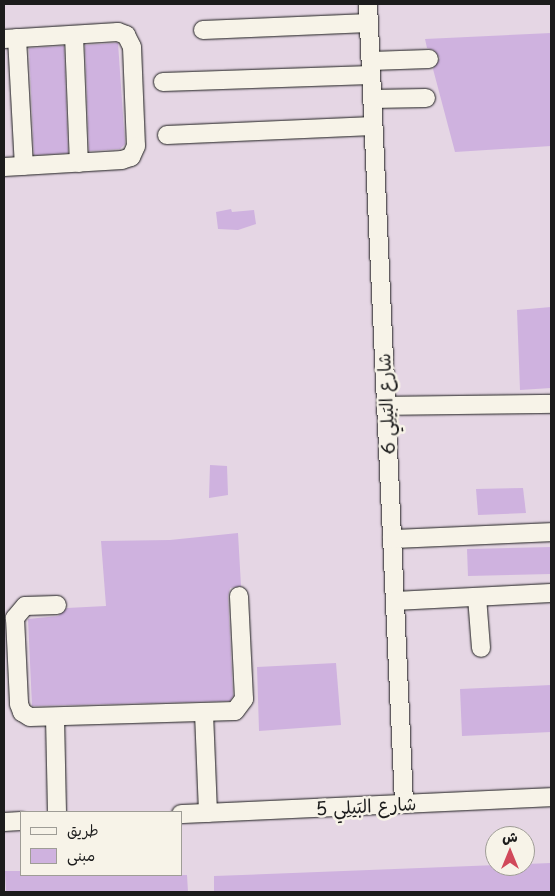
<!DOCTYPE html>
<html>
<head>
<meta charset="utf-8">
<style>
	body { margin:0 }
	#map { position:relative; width:555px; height:896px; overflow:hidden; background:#efe6e6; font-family:"Playpen Sans","Playpen Sans Arabic",sans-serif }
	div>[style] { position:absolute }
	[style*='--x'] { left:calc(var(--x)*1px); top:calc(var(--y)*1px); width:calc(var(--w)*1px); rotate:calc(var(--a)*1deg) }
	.built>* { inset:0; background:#e5d6e4 }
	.building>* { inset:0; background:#cfb2df }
	.roads { filter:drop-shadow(0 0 1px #1c1c1c) drop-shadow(0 0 1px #1c1c1c) }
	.minor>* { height:18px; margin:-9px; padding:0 9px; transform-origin:9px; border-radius:9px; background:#f7f3e8 }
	span { translate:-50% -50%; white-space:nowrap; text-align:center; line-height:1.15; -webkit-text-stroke:5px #f7f3e8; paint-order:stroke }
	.street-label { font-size:18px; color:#1c1c1c }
	.frame { position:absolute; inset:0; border:5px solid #1c1c1c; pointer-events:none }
	.legend { position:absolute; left:20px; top:811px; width:162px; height:65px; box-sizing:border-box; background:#f7f3e8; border:1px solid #9f9d96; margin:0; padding:6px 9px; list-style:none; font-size:15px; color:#1c1c1c }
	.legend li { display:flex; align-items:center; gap:10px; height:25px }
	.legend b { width:25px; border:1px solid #9f9d96 }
	.north { position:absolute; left:485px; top:826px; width:50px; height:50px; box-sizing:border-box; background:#f7f3e8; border:1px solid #9f9d96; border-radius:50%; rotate:0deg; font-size:14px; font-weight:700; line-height:20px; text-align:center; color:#1c1c1c }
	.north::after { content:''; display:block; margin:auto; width:18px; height:22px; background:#d1495b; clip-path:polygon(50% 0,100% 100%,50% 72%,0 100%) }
</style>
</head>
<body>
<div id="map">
	<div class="built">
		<i style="clip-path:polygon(evenodd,4px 4px,551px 4px,551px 892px,4px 892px,4px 4px,21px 812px,181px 812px,181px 875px,21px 875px,21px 812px,4px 4px,495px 836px,525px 836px,525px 866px,495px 866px,495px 836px)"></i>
	</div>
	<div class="building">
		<i style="clip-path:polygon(551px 33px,551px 146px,455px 152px,433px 69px,440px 58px,434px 50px,427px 48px,425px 39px)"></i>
		<i style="clip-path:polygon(118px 43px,125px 144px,120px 149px,89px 151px,85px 45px)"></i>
		<i style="clip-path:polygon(64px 46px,68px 153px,34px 155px,29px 48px)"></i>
		<i style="clip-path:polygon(231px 209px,232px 212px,254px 210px,256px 224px,238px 230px,218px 229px,216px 212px)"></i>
		<i style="clip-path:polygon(551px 307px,551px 388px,520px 390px,517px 310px)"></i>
		<i style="clip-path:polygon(210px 465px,227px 466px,228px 495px,209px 498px)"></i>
		<i style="clip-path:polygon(523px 488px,526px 513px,478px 515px,476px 489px)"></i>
		<i style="clip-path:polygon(238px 533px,241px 586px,230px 588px,228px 597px,233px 696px,230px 701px,32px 706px,28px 619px,58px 616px,67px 608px,106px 606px,101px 541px,170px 540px)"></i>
		<i style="clip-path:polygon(551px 547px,551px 574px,468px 576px,467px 549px)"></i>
		<i style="clip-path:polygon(336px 663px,341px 725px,259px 731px,257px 667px)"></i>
		<i style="clip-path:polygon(551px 685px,551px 732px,462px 736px,460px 689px)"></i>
		<i style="clip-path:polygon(551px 863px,551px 892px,214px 892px,214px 876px)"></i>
		<i style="clip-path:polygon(5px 871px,21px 871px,21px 875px,187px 875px,188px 892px,6px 892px)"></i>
	</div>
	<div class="roads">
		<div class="minor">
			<i style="--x:368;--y:4;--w:801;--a:87.42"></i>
			<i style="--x:203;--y:30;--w:166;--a:-2.4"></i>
			<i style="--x:74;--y:35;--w:128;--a:87.8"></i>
			<i style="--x:17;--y:38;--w:128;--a:86.9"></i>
			<i style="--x:4;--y:39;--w:114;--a:-3.5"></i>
			<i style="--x:118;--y:32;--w:9;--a:21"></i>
			<i style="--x:126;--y:35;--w:13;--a:63"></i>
			<i style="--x:132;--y:47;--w:99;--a:87.7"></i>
			<i style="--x:136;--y:146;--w:12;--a:114"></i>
			<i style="--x:131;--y:157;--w:9;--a:162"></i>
			<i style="--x:122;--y:160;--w:118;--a:176.6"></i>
			<i style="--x:371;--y:61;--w:58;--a:-2"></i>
			<i style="--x:163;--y:82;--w:208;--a:-1.9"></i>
			<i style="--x:372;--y:99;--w:54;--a:-1.1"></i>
			<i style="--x:167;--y:135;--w:206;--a:-2.5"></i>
			<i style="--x:386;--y:406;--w:165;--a:-0.7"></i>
			<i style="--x:392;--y:539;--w:159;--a:-2.5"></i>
			<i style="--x:477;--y:597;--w:51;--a:85.5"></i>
			<i style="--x:395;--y:601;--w:156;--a:-2.9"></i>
			<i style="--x:57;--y:605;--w:32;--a:178"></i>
			<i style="--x:25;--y:606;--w:16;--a:130"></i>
			<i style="--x:15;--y:618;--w:86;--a:87.3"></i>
			<i style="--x:19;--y:704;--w:9;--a:69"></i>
			<i style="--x:22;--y:712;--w:9;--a:32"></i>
			<i style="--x:30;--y:717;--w:205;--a:-1.7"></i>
			<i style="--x:235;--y:711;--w:15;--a:-53"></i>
			<i style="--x:244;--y:699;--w:103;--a:-92.8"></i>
			<i style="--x:204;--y:713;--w:100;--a:87.7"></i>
			<i style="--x:55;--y:717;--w:95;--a:88.8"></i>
			<i style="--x:181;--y:814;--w:370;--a:-2.6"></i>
			<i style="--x:4;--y:822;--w:17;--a:-3"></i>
		</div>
	</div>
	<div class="street-label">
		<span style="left:386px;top:404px;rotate:-93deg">شارع البَيلِي 6</span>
		<span style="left:366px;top:806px;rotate:-3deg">شارع البَيلِي 5</span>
	</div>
	<div class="frame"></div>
	<ul class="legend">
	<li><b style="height:6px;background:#f7f3e8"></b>طريق</li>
	<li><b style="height:14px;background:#cfb2df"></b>مبنى</li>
	</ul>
	<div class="north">ش</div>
</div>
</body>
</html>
